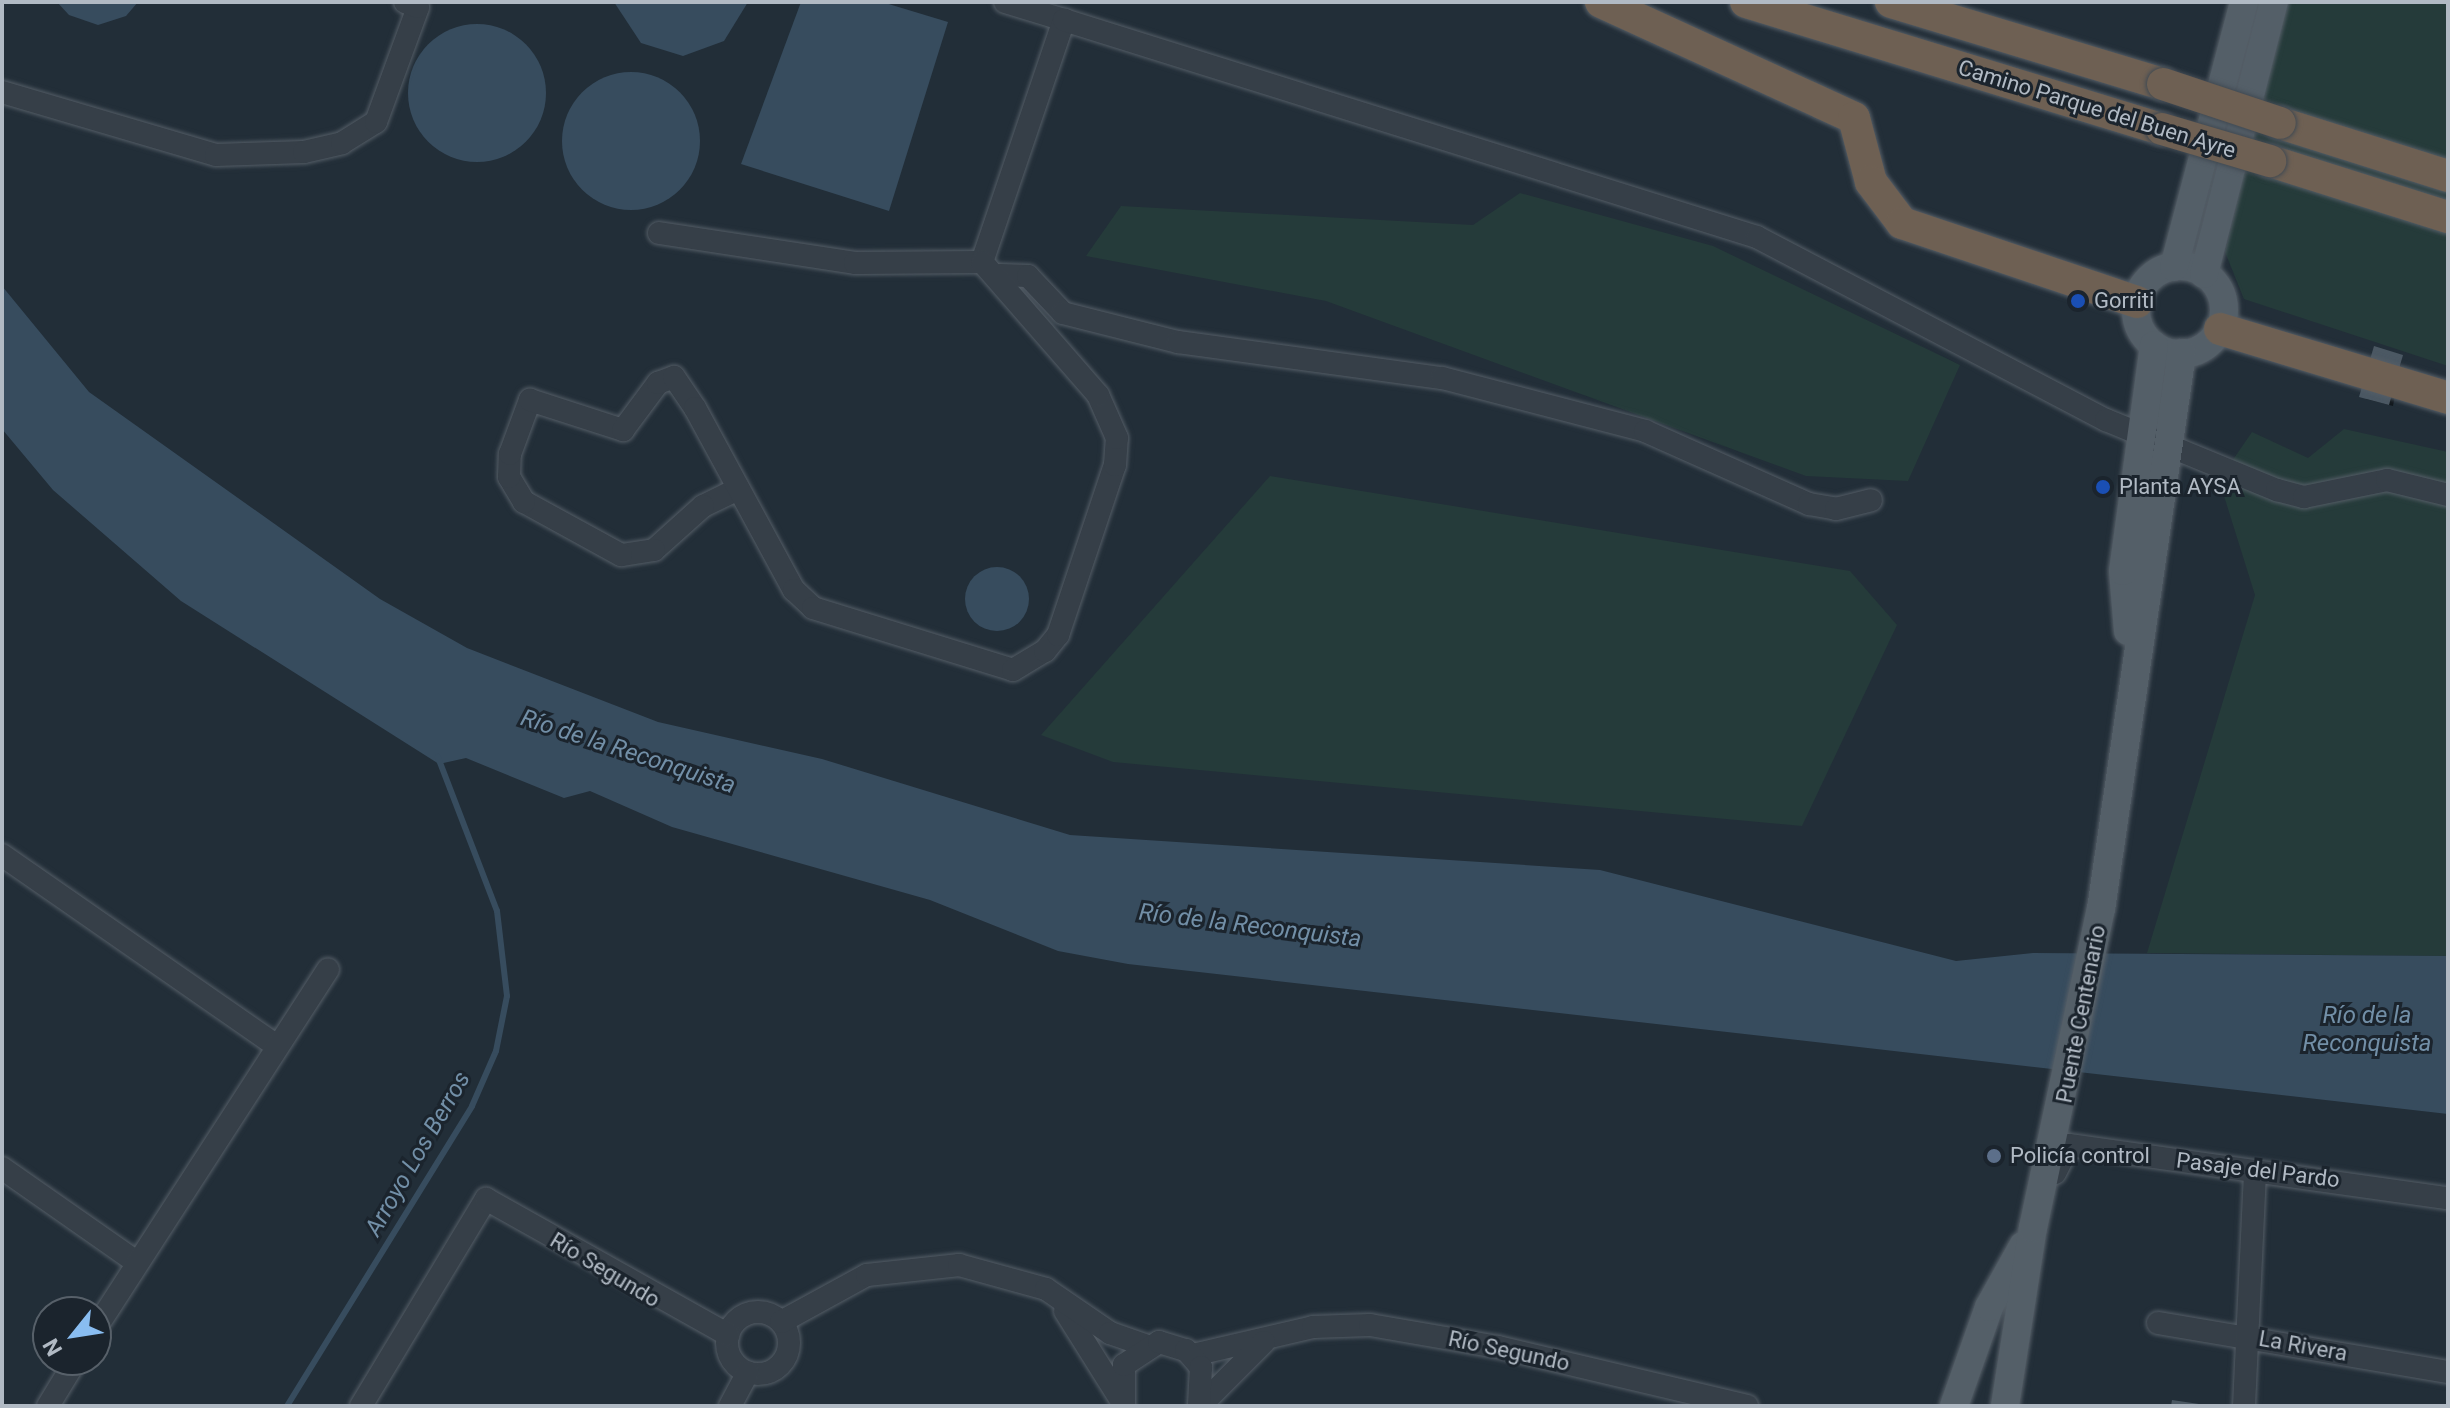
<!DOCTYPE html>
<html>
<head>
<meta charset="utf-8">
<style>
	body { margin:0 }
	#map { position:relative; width:2450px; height:1408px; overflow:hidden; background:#222e38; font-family:Roboto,sans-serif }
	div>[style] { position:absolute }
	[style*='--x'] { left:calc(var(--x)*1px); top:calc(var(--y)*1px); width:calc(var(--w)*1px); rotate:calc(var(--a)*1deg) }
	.green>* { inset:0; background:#253b3a }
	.water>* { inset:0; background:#374c5e }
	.round { border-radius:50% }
	.shadow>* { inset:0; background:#0007 }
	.stream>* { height:6px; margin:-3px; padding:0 3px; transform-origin:3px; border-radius:3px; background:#374c5e }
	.building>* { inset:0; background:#4b5863 }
	.roads { filter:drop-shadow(0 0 2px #545d66) drop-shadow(0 0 2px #545d66) }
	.minor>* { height:22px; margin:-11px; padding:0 11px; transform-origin:11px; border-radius:11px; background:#363f48 }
	.minor>.ring { margin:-11px; padding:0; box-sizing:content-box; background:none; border:22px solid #363f48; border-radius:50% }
	.major>* { height:28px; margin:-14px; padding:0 14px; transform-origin:14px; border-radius:14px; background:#545f68 }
	.major>.ring { margin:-14px; padding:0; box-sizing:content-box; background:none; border:28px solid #545f68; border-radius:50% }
	.highway>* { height:32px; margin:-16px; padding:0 16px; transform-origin:16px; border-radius:16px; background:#6e6053 }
	.bridges { filter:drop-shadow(0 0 2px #414a53) drop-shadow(0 0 2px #414a53) }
	.highway-bridge>* { height:32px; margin:-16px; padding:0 16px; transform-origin:16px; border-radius:16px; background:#6e6053 }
	.dots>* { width:22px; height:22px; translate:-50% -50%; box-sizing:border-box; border:4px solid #1b242d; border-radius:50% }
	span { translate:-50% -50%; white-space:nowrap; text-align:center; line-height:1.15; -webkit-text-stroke:6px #1b242d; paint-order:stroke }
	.street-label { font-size:22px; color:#b1bac4 }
	.poi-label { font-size:22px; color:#b1bac4 }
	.left { translate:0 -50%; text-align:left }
	.water-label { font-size:24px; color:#728fa7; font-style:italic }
	.frame { position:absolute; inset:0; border:4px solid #b1bac4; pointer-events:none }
	.north { position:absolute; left:32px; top:1296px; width:80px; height:80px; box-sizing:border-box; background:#1b242d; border:2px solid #576069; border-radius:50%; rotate:240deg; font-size:22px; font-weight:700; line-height:32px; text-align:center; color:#b1bac4 }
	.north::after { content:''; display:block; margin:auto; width:28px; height:36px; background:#89bdf1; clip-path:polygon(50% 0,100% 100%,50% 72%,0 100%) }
</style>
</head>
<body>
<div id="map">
	<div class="green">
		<i style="clip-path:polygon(2285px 2px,2448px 2px,2448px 366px,2244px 299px,2225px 252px)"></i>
		<i style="clip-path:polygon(1520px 193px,1713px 246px,1960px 365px,1908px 481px,1806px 476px,1326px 301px,1086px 256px,1121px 206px,1473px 225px)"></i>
		<i style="clip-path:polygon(2344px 429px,2448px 452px,2448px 956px,2147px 953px,2255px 595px,2219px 480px,2252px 432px,2308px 458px)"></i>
		<i style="clip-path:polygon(1270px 476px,1850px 571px,1897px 625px,1802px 826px,1113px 762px,1041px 735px)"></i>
	</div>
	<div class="water">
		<i style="clip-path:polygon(57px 2px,138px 2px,126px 16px,98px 25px,69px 15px)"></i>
		<i style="clip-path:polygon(614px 2px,748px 2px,724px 41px,683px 56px,641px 43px)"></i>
		<i style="clip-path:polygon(801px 2px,882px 2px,948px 22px,889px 211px,741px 164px)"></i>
		<i class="round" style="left:408px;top:24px;width:138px;height:138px"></i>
		<i class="round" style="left:562px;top:72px;width:138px;height:138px"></i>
		<i style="clip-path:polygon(2px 286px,89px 392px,380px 599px,467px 648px,658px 722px,822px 759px,1070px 835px,1600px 870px,1956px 961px,2033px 953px,2448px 956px,2448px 1114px,1128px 964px,1058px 951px,930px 900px,672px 827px,590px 791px,564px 798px,466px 758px,439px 764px,181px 601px,53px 490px,2px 429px)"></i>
		<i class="round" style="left:965px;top:567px;width:64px;height:64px"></i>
	</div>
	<div class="shadow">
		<i style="clip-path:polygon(2402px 357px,2393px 406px,2366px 399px)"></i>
	</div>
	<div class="stream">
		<i style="--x:287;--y:1406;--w:352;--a:-58.3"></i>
		<i style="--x:472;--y:1106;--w:60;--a:-66.4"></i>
		<i style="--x:496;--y:1051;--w:56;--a:-78.7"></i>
		<i style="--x:507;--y:996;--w:86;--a:-96.7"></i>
		<i style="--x:497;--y:911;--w:165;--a:-111"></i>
	</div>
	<div class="building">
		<i style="clip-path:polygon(2374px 346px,2403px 355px,2389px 405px,2359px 397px)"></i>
		<i style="clip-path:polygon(2172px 1400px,2199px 1404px,2198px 1406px,2171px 1406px)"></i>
	</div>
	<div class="roads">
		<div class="minor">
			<i style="--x:1005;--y:2;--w:62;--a:17"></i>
			<i style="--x:2;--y:92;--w:223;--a:16.4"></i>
			<i style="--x:216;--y:155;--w:88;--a:-2"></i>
			<i style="--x:304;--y:152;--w:39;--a:-13"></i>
			<i style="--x:342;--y:143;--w:40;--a:-32"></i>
			<i style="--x:376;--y:122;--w:122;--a:-69.9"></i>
			<i style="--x:418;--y:7;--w:14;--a:-159"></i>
			<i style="--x:659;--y:233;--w:198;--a:8.7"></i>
			<i style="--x:855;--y:263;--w:127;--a:-0.5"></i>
			<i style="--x:982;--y:262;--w:256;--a:-71.3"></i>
			<i style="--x:1064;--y:20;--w:726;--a:17.39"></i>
			<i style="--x:1757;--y:237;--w:394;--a:27.7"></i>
			<i style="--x:2106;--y:420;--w:185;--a:22.3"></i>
			<i style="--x:2277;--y:490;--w:28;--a:15"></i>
			<i style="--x:2304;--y:497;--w:85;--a:-11.6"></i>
			<i style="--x:2387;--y:480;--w:63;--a:13.8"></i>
			<i style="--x:1000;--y:275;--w:28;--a:2"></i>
			<i style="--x:1028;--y:276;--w:51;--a:46.6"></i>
			<i style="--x:1063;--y:313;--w:119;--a:14.2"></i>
			<i style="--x:1178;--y:342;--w:266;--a:7.8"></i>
			<i style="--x:1442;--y:378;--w:210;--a:14.6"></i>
			<i style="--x:1645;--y:431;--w:180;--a:24"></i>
			<i style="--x:1809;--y:504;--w:27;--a:10"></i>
			<i style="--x:1836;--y:509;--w:36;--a:-14"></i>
			<i style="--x:738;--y:489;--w:39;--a:154"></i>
			<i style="--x:703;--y:506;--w:66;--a:138.1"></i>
			<i style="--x:654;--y:550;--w:33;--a:171"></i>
			<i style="--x:621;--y:555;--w:111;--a:-151.3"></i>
			<i style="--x:524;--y:502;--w:29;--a:-121"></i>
			<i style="--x:509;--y:477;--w:23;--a:-88"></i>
			<i style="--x:510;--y:454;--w:58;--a:-69.7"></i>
			<i style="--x:530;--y:400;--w:98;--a:17.9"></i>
			<i style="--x:623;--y:430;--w:59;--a:-53.3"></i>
			<i style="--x:658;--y:383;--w:17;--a:-21"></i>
			<i style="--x:674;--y:377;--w:37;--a:56"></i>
			<i style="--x:695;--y:408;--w:207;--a:61.5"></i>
			<i style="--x:794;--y:590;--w:26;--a:43"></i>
			<i style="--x:813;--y:608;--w:209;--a:17.2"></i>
			<i style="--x:1013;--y:670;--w:37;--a:-31"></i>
			<i style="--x:1045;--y:651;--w:21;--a:-51"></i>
			<i style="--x:1058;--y:635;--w:179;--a:-71.5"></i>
			<i style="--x:1115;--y:465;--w:27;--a:-86"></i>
			<i style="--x:1117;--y:438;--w:47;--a:-113.8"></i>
			<i style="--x:1098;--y:395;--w:176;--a:-131.1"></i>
			<i style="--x:2;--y:855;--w:330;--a:34.8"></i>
			<i style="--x:2;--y:1168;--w:164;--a:35"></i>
			<i style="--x:2055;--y:1173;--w:31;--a:-63"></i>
			<i style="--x:2069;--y:1145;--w:383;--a:8"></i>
			<i style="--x:1065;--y:1311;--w:102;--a:57.9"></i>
			<i class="ring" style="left:727px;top:1312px;width:40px;height:40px"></i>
			<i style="--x:781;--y:1322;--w:98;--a:-28.7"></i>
			<i style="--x:867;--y:1275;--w:93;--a:-6.2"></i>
			<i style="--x:959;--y:1265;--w:90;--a:15.4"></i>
			<i style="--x:1046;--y:1289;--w:78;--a:34.5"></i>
			<i style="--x:1110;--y:1333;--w:37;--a:19"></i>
			<i style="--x:2158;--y:1323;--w:294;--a:9.6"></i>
			<i style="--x:96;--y:1328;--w:427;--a:-57.1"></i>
			<i style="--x:1193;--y:1355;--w:123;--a:-13.1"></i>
			<i style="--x:1313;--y:1327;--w:57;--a:-2"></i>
			<i style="--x:1370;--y:1325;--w:130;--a:9.8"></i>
			<i style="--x:1498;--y:1347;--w:256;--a:13.3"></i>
			<i style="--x:1201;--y:1405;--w:89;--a:-45"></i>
			<i style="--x:48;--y:1406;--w:54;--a:-58.7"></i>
			<i style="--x:361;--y:1406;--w:242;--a:-58.9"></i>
			<i style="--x:486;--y:1199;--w:278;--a:29.3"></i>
			<i style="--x:730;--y:1406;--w:38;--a:-62"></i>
			<i style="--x:1124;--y:1406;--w:41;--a:-90"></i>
			<i style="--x:1124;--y:1365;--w:42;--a:-33.3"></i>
			<i style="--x:1159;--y:1342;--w:28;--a:17"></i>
			<i style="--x:1186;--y:1350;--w:23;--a:49"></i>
			<i style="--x:1201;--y:1367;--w:39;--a:93"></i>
			<i style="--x:2244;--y:1406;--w:235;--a:-87.3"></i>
		</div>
		<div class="major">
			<i class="ring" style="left:2136px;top:266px;width:60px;height:60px"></i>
			<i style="--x:2174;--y:267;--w:274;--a:-75.2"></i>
			<i style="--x:2204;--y:274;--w:281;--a:-75.6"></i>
			<i style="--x:2128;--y:631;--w:60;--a:-94.8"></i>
			<i style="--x:2123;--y:571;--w:228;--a:-82.2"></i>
			<i style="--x:1954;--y:1406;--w:105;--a:-70.5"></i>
			<i style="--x:1989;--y:1307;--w:70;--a:-60.9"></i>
			<i style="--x:2005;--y:1406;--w:180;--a:-81.1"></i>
			<i style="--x:2033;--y:1228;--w:326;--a:-78"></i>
			<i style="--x:2101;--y:909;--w:562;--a:-81.71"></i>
		</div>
		<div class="highway">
			<i style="--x:1601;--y:2;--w:278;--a:24.6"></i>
			<i style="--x:1854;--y:118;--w:66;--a:75.1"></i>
			<i style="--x:1871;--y:182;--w:51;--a:52.9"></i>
			<i style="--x:1902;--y:223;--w:248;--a:18.6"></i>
			<i style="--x:1746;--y:2;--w:435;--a:17"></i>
			<i style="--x:1891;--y:2;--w:284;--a:16.8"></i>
			<i style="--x:2280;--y:123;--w:176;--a:17.5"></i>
			<i style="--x:2270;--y:161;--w:187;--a:17.5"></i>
			<i style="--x:2220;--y:329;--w:238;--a:16.8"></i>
		</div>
	</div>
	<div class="bridges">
		<div class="highway-bridge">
			<i style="--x:2163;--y:84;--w:123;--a:18.4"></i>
			<i style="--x:2162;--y:129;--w:113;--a:16.5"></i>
		</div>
	</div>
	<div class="dots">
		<i style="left:2078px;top:301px;background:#1a4fb4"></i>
		<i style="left:2103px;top:487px;background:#1a4fb4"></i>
		<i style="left:1994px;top:1156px;background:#5c6f8a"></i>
	</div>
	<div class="street-label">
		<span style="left:2097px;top:109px;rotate:17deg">Camino Parque del Buen Ayre</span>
		<span style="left:2081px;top:1014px;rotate:-79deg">Puente Centenario</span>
		<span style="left:2258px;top:1170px;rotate:7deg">Pasaje del Pardo</span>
		<span style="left:605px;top:1270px;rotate:31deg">Río Segundo</span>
		<span style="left:2303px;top:1346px;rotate:10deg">La Rivera</span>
		<span style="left:1509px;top:1351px;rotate:12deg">Río Segundo</span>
	</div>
	<div class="poi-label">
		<span class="left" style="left:2094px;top:301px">Gorriti</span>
		<span class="left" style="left:2119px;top:487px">Planta AYSA</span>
		<span class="left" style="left:2010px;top:1156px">Policía control</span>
	</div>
	<div class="water-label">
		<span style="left:628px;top:752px;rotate:18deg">Río de la Reconquista</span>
		<span style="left:1250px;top:926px;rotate:7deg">Río de la Reconquista</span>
		<span style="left:2367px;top:1030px">Río de la<br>Reconquista</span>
		<span style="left:418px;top:1154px;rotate:-60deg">Arroyo Los Berros</span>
	</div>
	<div class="frame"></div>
	<div class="north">N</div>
</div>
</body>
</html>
